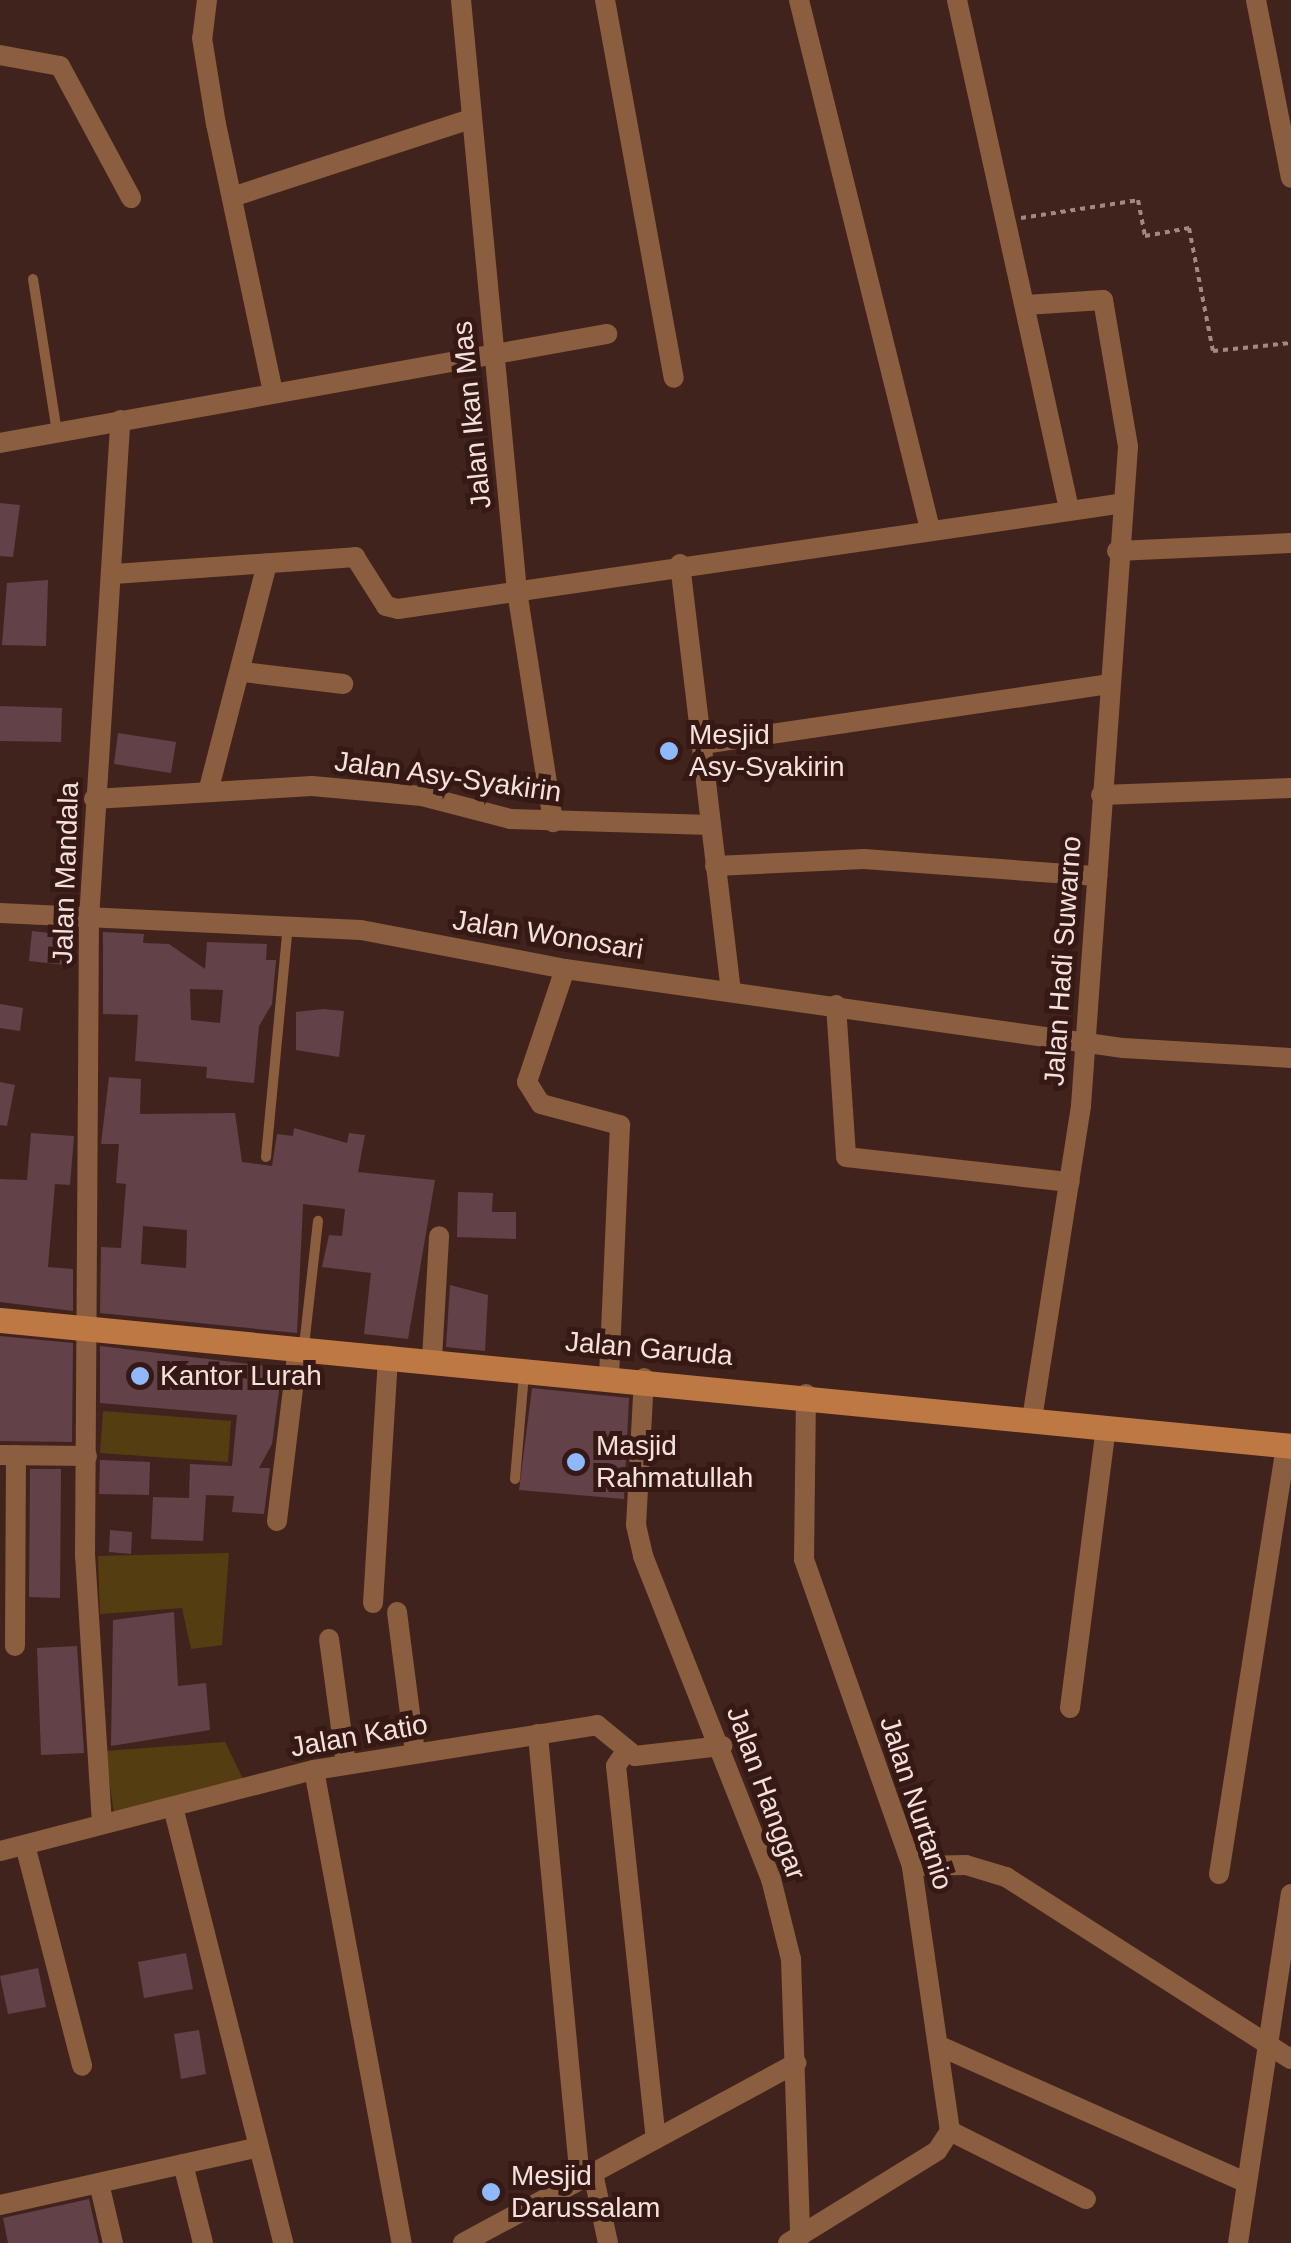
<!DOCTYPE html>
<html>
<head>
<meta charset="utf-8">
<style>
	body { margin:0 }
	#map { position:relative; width:1291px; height:2243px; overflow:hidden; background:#41231e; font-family:Helvetica,sans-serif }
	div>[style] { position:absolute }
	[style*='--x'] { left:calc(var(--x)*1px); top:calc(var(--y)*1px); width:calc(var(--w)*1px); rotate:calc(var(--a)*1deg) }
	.green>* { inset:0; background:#543e11 }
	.building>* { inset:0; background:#624149 }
	.path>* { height:4px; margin-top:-2px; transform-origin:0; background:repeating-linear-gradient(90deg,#a28985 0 5px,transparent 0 10px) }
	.lane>* { height:10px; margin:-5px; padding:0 5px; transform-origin:5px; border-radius:5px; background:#8a5e3e }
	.street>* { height:20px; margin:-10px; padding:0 10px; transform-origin:10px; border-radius:10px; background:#8a5e3e }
	.secondary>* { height:25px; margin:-12.5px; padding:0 12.5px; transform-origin:12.5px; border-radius:12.5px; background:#be7843 }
	.dots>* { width:28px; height:28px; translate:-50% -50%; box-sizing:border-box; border:5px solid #361915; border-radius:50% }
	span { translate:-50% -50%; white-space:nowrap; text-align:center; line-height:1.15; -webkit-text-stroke:10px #361915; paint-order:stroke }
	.street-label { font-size:28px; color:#f4e0dc }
	.poi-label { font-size:28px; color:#f4e0dc }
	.left { translate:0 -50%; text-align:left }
</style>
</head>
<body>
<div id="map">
	<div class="green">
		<i style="clip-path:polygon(103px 1411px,231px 1421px,228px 1462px,100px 1453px)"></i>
		<i style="clip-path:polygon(229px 1553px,222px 1645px,191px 1649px,182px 1608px,100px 1614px,98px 1556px)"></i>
		<i style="clip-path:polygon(225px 1742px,244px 1781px,114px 1814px,105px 1751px)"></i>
	</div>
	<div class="building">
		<i style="clip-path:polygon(0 503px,20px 505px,13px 557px,0 556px)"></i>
		<i style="clip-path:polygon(48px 580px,46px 646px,2px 645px,7px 583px)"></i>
		<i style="clip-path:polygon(0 706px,62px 708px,61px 742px,0 741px)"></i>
		<i style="clip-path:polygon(118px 733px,176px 742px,171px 773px,114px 764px)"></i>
		<i style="clip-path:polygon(32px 931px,75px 936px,75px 966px,29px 961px)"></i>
		<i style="clip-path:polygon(evenodd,103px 932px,144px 934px,143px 943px,169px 944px,205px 969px,207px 942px,267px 944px,266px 960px,276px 960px,272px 1004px,259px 1026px,254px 1083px,206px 1078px,207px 1067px,135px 1061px,138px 1015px,103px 1014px,103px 932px,190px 989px,223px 990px,220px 1023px,191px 1020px,190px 989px)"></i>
		<i style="clip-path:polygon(0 1004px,23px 1008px,20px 1031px,0 1028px)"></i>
		<i style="clip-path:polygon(323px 1009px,344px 1011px,339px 1057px,296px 1050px,296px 1012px)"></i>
		<i style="clip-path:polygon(evenodd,109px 1077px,141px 1079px,140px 1114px,235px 1113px,242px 1162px,272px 1166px,277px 1134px,293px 1136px,294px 1128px,347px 1143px,349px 1133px,365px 1135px,358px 1172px,435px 1180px,408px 1339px,364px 1334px,371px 1273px,322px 1267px,329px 1235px,342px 1236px,345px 1209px,303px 1204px,297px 1333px,100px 1313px,101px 1247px,121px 1248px,126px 1184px,116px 1183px,119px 1144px,101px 1144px,109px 1077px,143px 1226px,187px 1230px,186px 1268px,141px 1264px,143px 1226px)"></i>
		<i style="clip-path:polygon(0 1082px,15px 1085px,7px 1126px,0 1125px)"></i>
		<i style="clip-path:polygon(31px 1133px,74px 1136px,70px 1185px,55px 1184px,48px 1267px,73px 1269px,73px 1311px,0 1302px,0 1179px,27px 1180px)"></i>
		<i style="clip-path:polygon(458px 1192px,493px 1193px,492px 1212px,516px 1212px,516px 1239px,457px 1237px)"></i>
		<i style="clip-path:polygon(450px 1285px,488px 1295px,485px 1351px,446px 1347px)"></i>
		<i style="clip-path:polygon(0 1336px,73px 1343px,72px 1442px,0 1441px)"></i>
		<i style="clip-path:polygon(100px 1346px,282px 1368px,272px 1444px,259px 1468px,270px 1468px,264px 1514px,232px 1512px,234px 1496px,206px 1495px,203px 1541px,151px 1539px,153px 1497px,189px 1498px,190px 1464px,232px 1466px,237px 1415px,100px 1403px)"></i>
		<i style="clip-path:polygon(532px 1388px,629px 1398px,624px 1499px,519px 1490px)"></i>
		<i style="clip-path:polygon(100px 1460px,150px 1462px,149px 1495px,99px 1494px)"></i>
		<i style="clip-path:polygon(30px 1469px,61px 1469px,60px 1598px,29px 1597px)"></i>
		<i style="clip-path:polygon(110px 1530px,132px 1532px,131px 1554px,109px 1552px)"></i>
		<i style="clip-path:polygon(174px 1612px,178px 1686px,206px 1683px,210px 1730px,111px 1746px,113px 1620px)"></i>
		<i style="clip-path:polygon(77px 1646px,84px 1753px,41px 1755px,37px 1648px)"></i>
		<i style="clip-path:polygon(186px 1953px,193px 1989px,144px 1998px,138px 1962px)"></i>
		<i style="clip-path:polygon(38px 1968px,46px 2007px,8px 2014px,0 1976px)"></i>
		<i style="clip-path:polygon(199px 2030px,206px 2074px,181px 2079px,174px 2034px)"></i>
		<i style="clip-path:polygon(89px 2199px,99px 2243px,8px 2243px,3px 2218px)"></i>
	</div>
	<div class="path">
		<i style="--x:1021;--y:218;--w:118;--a:-8.7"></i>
		<i style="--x:1138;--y:200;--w:37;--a:79"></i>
		<i style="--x:1145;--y:236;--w:45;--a:-10.3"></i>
		<i style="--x:1189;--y:228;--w:125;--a:79"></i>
		<i style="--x:1213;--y:351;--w:78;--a:-5.9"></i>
	</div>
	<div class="lane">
		<i style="--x:33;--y:279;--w:155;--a:81.1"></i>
		<i style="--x:266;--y:1157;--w:234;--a:-84.6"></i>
		<i style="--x:304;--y:1346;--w:126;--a:-83.6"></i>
		<i style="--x:515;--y:1479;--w:105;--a:-85.1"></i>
	</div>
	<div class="street">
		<i style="--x:207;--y:0;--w:38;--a:97"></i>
		<i style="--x:202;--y:38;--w:87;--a:80.8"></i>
		<i style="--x:216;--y:124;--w:274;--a:78"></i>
		<i style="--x:461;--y:0;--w:594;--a:84.59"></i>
		<i style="--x:517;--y:591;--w:234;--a:81.1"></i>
		<i style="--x:605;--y:0;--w:384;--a:79.7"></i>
		<i style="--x:799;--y:0;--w:545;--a:76.09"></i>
		<i style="--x:957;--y:0;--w:521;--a:77.59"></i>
		<i style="--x:1256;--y:0;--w:181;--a:78.9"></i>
		<i style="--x:0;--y:55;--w:61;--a:10.4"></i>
		<i style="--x:60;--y:66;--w:150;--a:61.7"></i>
		<i style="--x:232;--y:197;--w:251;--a:-18.1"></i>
		<i style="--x:1026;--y:305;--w:77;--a:-3.7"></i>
		<i style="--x:1103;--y:300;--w:149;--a:80.3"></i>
		<i style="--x:1128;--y:447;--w:661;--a:94.08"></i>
		<i style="--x:1081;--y:1106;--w:316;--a:98.9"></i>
		<i style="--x:0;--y:443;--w:617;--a:-10.18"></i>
		<i style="--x:1117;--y:551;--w:174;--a:-2.6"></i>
		<i style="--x:680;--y:564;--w:429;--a:83.2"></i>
		<i style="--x:114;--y:574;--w:242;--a:-4"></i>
		<i style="--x:355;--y:557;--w:58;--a:57.7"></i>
		<i style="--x:386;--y:606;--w:12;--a:14"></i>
		<i style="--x:398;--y:609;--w:728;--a:-8.3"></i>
		<i style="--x:243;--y:672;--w:101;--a:6.8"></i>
		<i style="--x:703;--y:744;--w:410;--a:-8.4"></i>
		<i style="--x:208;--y:792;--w:236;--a:-75.5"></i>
		<i style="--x:1101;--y:795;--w:190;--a:-2.1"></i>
		<i style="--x:94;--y:799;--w:218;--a:-3.4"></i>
		<i style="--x:312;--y:786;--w:110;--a:5.2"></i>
		<i style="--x:422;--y:796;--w:91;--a:14.6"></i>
		<i style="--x:510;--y:819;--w:201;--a:1.7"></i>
		<i style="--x:715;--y:866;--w:149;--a:-2.7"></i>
		<i style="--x:864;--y:859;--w:234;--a:4.2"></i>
		<i style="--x:0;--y:913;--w:361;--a:2.7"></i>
		<i style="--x:361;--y:930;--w:208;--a:10.8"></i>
		<i style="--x:565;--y:969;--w:564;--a:8.06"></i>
		<i style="--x:1123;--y:1048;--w:168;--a:3.4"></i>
		<i style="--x:565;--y:969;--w:119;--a:108.6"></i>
		<i style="--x:527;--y:1082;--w:26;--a:58"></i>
		<i style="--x:541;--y:1104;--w:82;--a:14.9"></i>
		<i style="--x:620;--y:1125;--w:250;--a:92.5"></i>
		<i style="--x:836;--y:1005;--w:152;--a:86.2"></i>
		<i style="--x:846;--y:1157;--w:225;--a:6.4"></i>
		<i style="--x:432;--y:1359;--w:123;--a:-86.7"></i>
		<i style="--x:644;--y:1378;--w:147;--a:93.1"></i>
		<i style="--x:636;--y:1525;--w:32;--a:77"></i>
		<i style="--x:643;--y:1556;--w:347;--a:68.4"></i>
		<i style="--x:771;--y:1879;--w:82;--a:76"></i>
		<i style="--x:791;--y:1959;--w:278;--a:88.1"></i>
		<i style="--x:0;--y:1455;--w:87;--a:0.7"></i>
		<i style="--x:277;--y:1521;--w:175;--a:-83.1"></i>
		<i style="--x:373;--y:1603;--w:248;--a:-86.5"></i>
		<i style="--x:397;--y:1612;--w:142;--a:82.7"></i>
		<i style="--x:329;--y:1639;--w:126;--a:82.3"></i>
		<i style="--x:15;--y:1646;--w:191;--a:-89.7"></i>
		<i style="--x:1070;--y:1708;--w:284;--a:-82.7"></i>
		<i style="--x:626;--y:1751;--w:18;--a:124"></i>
		<i style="--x:616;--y:1766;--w:375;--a:83.9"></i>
		<i style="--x:314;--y:1770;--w:481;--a:79.5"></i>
		<i style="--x:173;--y:1807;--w:450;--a:75.8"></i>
		<i style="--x:102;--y:1824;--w:269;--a:-93.6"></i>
		<i style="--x:85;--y:1556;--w:637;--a:-89.64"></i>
		<i style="--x:89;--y:919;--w:500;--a:-86.4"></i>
		<i style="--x:25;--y:1845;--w:228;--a:75.5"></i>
		<i style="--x:0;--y:1851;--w:324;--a:-14.5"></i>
		<i style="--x:314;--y:1770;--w:287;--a:-9"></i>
		<i style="--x:597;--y:1725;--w:49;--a:39.2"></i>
		<i style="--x:635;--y:1756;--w:88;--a:-6.6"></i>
		<i style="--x:912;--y:1866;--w:54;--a:-1.1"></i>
		<i style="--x:966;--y:1865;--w:42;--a:16.7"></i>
		<i style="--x:1006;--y:1877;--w:338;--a:32.6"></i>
		<i style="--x:1219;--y:1874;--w:433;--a:-81.1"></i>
		<i style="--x:944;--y:2048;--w:327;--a:24"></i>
		<i style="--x:950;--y:2131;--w:152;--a:26.6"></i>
		<i style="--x:183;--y:2164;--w:81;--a:75.8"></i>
		<i style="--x:593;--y:2173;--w:72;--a:77.9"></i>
		<i style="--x:580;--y:2180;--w:246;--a:-28.4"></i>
		<i style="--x:99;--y:2183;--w:62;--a:76.9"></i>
		<i style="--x:0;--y:2205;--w:265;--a:-12.6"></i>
		<i style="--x:463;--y:2243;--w:133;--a:-28.3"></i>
		<i style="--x:580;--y:2180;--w:448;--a:-95.4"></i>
		<i style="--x:788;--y:2243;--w:175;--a:-31.7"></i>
		<i style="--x:937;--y:2151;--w:24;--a:-57"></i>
		<i style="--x:950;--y:2131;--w:268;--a:-98.2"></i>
		<i style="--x:912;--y:1866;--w:325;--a:-109.4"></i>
		<i style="--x:804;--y:1559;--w:165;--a:-89.3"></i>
		<i style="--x:1238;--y:2243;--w:353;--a:-81.4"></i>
	</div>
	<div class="secondary">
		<i style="--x:0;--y:1320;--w:1297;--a:5.57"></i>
	</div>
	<div class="dots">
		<i style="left:669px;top:751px;background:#8eb9fc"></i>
		<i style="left:140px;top:1376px;background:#8eb9fc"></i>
		<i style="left:576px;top:1462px;background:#8eb9fc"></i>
		<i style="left:491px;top:2192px;background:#8eb9fc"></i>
	</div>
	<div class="street-label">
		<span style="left:472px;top:415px;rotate:-96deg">Jalan Ikan Mas</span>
		<span style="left:448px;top:777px;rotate:8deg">Jalan Asy-Syakirin</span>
		<span style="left:66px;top:873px;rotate:-88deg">Jalan Mandala</span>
		<span style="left:548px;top:935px;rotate:9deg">Jalan Wonosari</span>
		<span style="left:1063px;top:961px;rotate:-86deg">Jalan Hadi Suwarno</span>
		<span style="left:649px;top:1349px;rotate:5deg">Jalan Garuda</span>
		<span style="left:359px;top:1736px;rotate:-10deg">Jalan Katio</span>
		<span style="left:766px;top:1793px;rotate:70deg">Jalan Hanggar</span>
		<span style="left:916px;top:1803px;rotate:72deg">Jalan Nurtanio</span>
	</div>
	<div class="poi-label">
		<span class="left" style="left:689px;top:751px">Mesjid<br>Asy-Syakirin</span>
		<span class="left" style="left:160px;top:1376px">Kantor Lurah</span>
		<span class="left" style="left:596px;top:1462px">Masjid<br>Rahmatullah</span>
		<span class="left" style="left:511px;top:2192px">Mesjid<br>Darussalam</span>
	</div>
</div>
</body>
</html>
